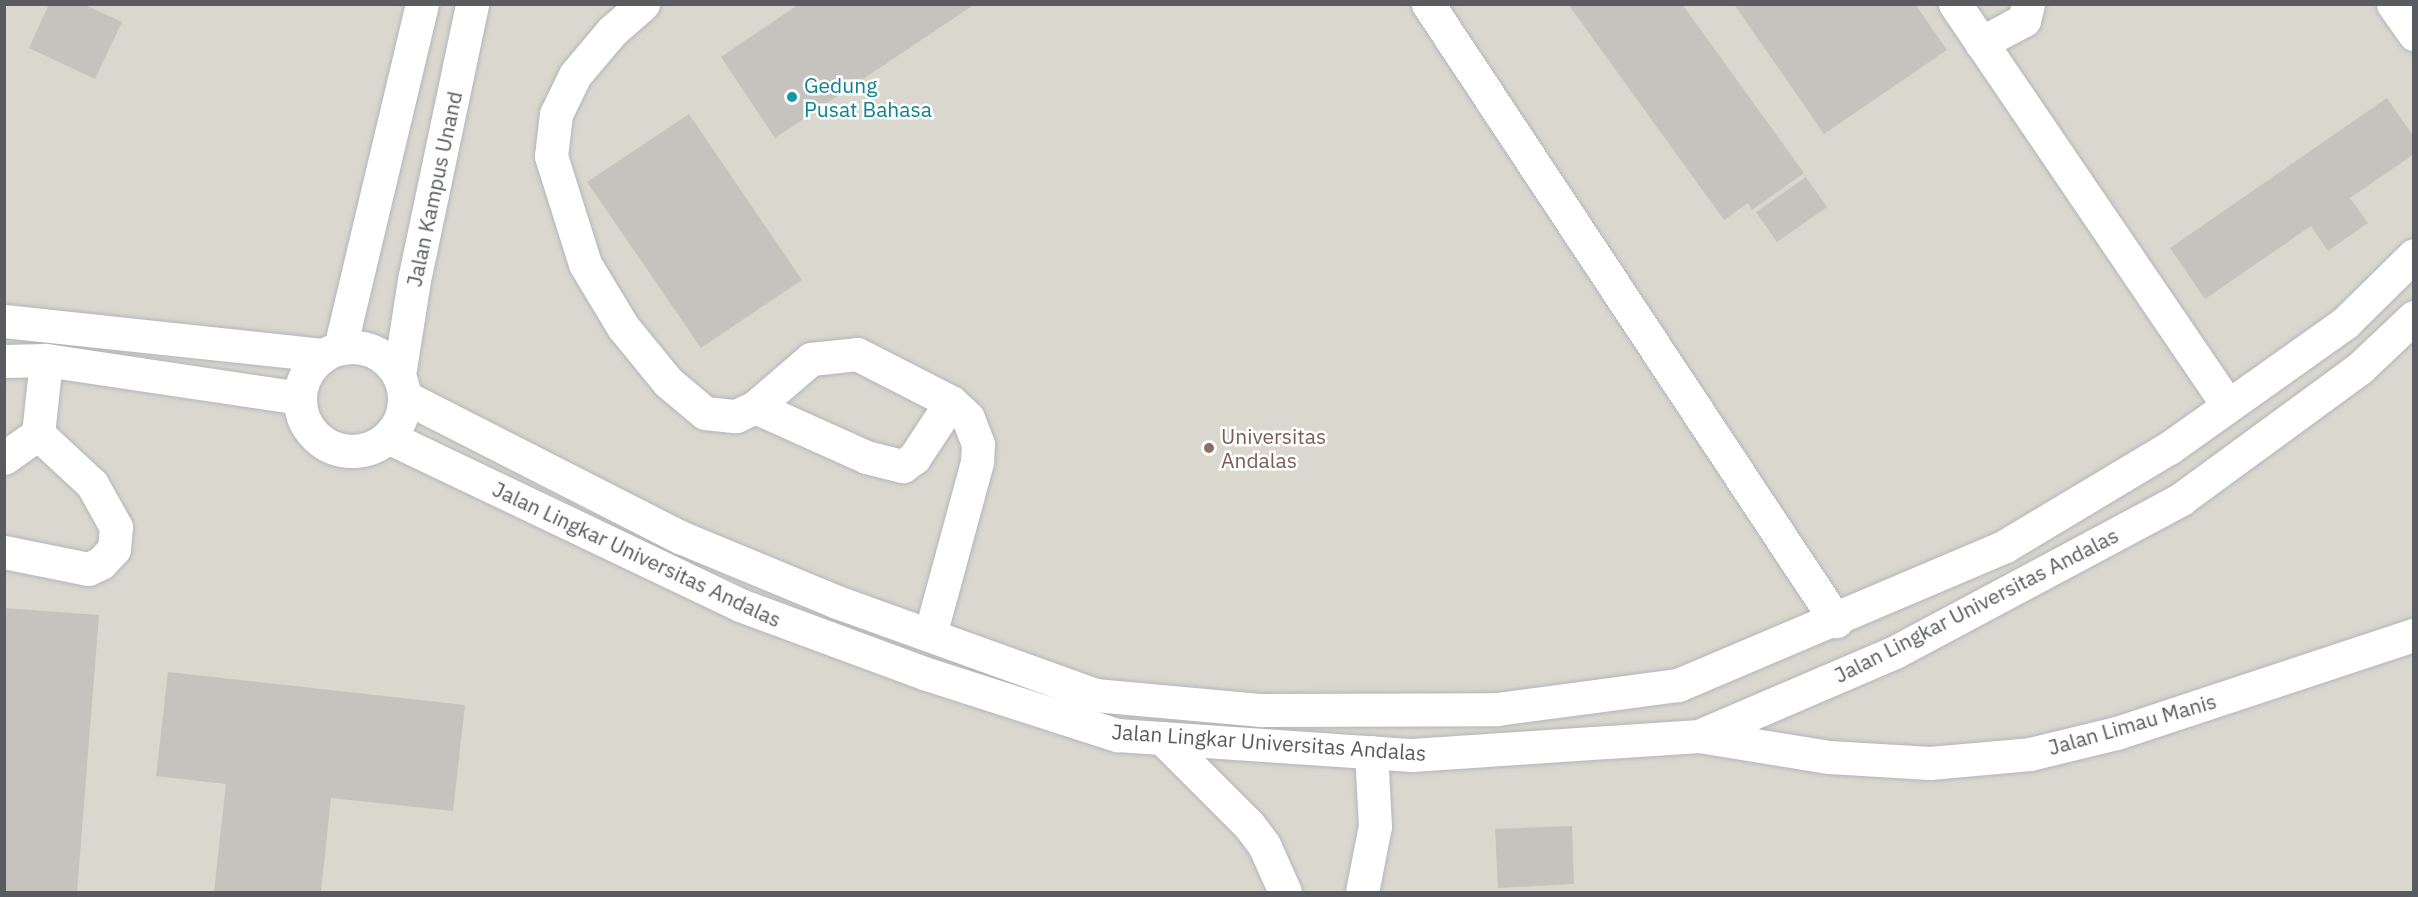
<!DOCTYPE html>
<html>
<head>
<meta charset="utf-8">
<style>
	body { margin:0 }
	#map { position:relative; width:2418px; height:897px; overflow:hidden; background:#eae9e0; font-family:"IBM Plex Sans",sans-serif }
	div>[style] { position:absolute }
	[style*='--x'] { left:calc(var(--x)*1px); top:calc(var(--y)*1px); width:calc(var(--w)*1px); rotate:calc(var(--a)*1deg) }
	.education>* { inset:0; background:#dad8ce }
	.building>* { inset:0; background:#c6c2bd }
	.roads { filter:drop-shadow(0 0 2px #b3b5ba) drop-shadow(0 0 2px #b3b5ba) }
	.minor>* { height:33px; margin:-16.5px; padding:0 16.5px; transform-origin:16.5px; border-radius:16.5px; background:#fff }
	.minor>.ring { margin:-16.5px; padding:0; box-sizing:content-box; background:none; border:33px solid #fff; border-radius:50% }
	.dots>* { width:16px; height:16px; translate:-50% -50%; box-sizing:border-box; border:3px solid #fff; border-radius:50% }
	span { translate:-50% -50%; white-space:nowrap; text-align:center; line-height:1.15; -webkit-text-stroke:5px #fff; paint-order:stroke }
	.culture-label { font-size:21px; color:#0d838f }
	.left { translate:0 -50%; text-align:left }
	.street-label { font-size:21px; color:#595b60 }
	.education-label { font-size:21px; color:#785e54 }
	.frame { position:absolute; inset:0; border:6px solid #595b60; pointer-events:none }
</style>
</head>
<body>
<div id="map">
	<div class="education">
		<i style="clip-path:polygon(5px 5px,2413px 5px,2413px 892px,5px 892px)"></i>
	</div>
	<div class="building">
		<i style="clip-path:polygon(49px 4px,83px 4px,122px 22px,95px 79px,29px 48px)"></i>
		<i style="clip-path:polygon(799px 4px,971px 4px,972px 6px,775px 138px,721px 57px)"></i>
		<i style="clip-path:polygon(1568px 4px,1682px 4px,1804px 173px,1752px 210px,1748px 203px,1724px 220px)"></i>
		<i style="clip-path:polygon(1734px 4px,1915px 4px,1947px 50px,1824px 134px)"></i>
		<i style="clip-path:polygon(2387px 98px,2414px 137px,2414px 154px,2350px 198px,2368px 223px,2328px 251px,2311px 226px,2205px 299px,2170px 248px)"></i>
		<i style="clip-path:polygon(689px 114px,802px 280px,701px 348px,587px 182px)"></i>
		<i style="clip-path:polygon(1806px 177px,1827px 207px,1777px 242px,1756px 212px)"></i>
		<i style="clip-path:polygon(4px 608px,99px 615px,77px 892px,4px 892px)"></i>
		<i style="clip-path:polygon(168px 672px,465px 705px,453px 811px,331px 798px,321px 892px,214px 892px,226px 784px,156px 776px)"></i>
		<i style="clip-path:polygon(1572px 826px,1574px 884px,1498px 888px,1495px 829px)"></i>
	</div>
	<div class="roads">
		<div class="minor">
			<i style="--x:643;--y:4;--w:41;--a:138.9"></i>
			<i style="--x:612;--y:31;--w:57;--a:130.1"></i>
			<i style="--x:575;--y:75;--w:43;--a:116"></i>
			<i style="--x:556;--y:114;--w:42;--a:96.8"></i>
			<i style="--x:551;--y:156;--w:113;--a:72.5"></i>
			<i style="--x:585;--y:264;--w:74;--a:58.9"></i>
			<i style="--x:623;--y:327;--w:71;--a:50.7"></i>
			<i style="--x:668;--y:382;--w:48;--a:40"></i>
			<i style="--x:705;--y:413;--w:31;--a:6"></i>
			<i style="--x:736;--y:416;--w:21;--a:-25"></i>
			<i style="--x:755;--y:407;--w:74;--a:-40.6"></i>
			<i style="--x:811;--y:359;--w:46;--a:-6.2"></i>
			<i style="--x:857;--y:354;--w:106;--a:27.1"></i>
			<i style="--x:951;--y:402;--w:23;--a:43"></i>
			<i style="--x:968;--y:418;--w:28;--a:69"></i>
			<i style="--x:978;--y:444;--w:18;--a:93"></i>
			<i style="--x:977;--y:462;--w:179;--a:105.2"></i>
			<i style="--x:1428;--y:4;--w:740;--a:56.52"></i>
			<i style="--x:1955;--y:4;--w:485;--a:55.8"></i>
			<i style="--x:2393;--y:4;--w:37;--a:55"></i>
			<i style="--x:1981;--y:43;--w:49;--a:-28.1"></i>
			<i style="--x:2024;--y:20;--w:16;--a:-76"></i>
			<i style="--x:4;--y:321;--w:322;--a:6.1"></i>
			<i class="ring" style="left:300px;top:347px;width:71px;height:71px"></i>
			<i style="--x:340;--y:348;--w:354;--a:-76.6"></i>
			<i style="--x:4;--y:361;--w:42;--a:-1.4"></i>
			<i style="--x:46;--y:360;--w:256;--a:8.5"></i>
			<i style="--x:399;--y:375;--w:96;--a:-81"></i>
			<i style="--x:414;--y:280;--w:282;--a:-78.1"></i>
			<i style="--x:405;--y:397;--w:309;--a:27"></i>
			<i style="--x:680;--y:537;--w:170;--a:22.5"></i>
			<i style="--x:837;--y:602;--w:274;--a:19.8"></i>
			<i style="--x:1095;--y:695;--w:167;--a:5.2"></i>
			<i style="--x:1261;--y:710;--w:236;--a:-0.2"></i>
			<i style="--x:1497;--y:709;--w:183;--a:-7.6"></i>
			<i style="--x:1678;--y:685;--w:355;--a:-23"></i>
			<i style="--x:2005;--y:546;--w:191;--a:-30.9"></i>
			<i style="--x:2169;--y:448;--w:217;--a:-35.4"></i>
			<i style="--x:2346;--y:322;--w:95;--a:-44.6"></i>
			<i style="--x:755;--y:407;--w:122;--a:24.2"></i>
			<i style="--x:866;--y:457;--w:38;--a:14"></i>
			<i style="--x:903;--y:466;--w:14;--a:-36"></i>
			<i style="--x:914;--y:458;--w:67;--a:-56.5"></i>
			<i style="--x:388;--y:437;--w:390;--a:25.5"></i>
			<i style="--x:740;--y:605;--w:199;--a:20.3"></i>
			<i style="--x:927;--y:674;--w:200;--a:17.8"></i>
			<i style="--x:1117;--y:735;--w:296;--a:3.9"></i>
			<i style="--x:1412;--y:755;--w:288;--a:-3.8"></i>
			<i style="--x:1699;--y:736;--w:213;--a:-23.2"></i>
			<i style="--x:1895;--y:652;--w:324;--a:-28.1"></i>
			<i style="--x:2181;--y:499;--w:222;--a:-36.2"></i>
			<i style="--x:2360;--y:368;--w:74;--a:-43.4"></i>
			<i style="--x:4;--y:458;--w:42;--a:-35.2"></i>
			<i style="--x:38;--y:434;--w:74;--a:-83.8"></i>
			<i style="--x:4;--y:552;--w:86;--a:11.4"></i>
			<i style="--x:88;--y:569;--w:14;--a:-25"></i>
			<i style="--x:101;--y:563;--w:19;--a:-47"></i>
			<i style="--x:114;--y:549;--w:22;--a:-85"></i>
			<i style="--x:116;--y:527;--w:49;--a:-119.2"></i>
			<i style="--x:92;--y:484;--w:74;--a:-137.2"></i>
			<i style="--x:1699;--y:736;--w:132;--a:9.2"></i>
			<i style="--x:1829;--y:757;--w:101;--a:3.4"></i>
			<i style="--x:1930;--y:763;--w:100;--a:-5.1"></i>
			<i style="--x:2030;--y:754;--w:89;--a:-13.6"></i>
			<i style="--x:2117;--y:733;--w:313;--a:-18.3"></i>
			<i style="--x:1162;--y:738;--w:123;--a:45"></i>
			<i style="--x:1249;--y:825;--w:25;--a:53"></i>
			<i style="--x:1264;--y:845;--w:51;--a:65.9"></i>
			<i style="--x:1362;--y:892;--w:67;--a:-78.9"></i>
			<i style="--x:1375;--y:826;--w:74;--a:-93.1"></i>
		</div>
	</div>
	<div class="dots">
		<i style="left:792px;top:97px;background:#0f9aa8"></i>
		<i style="left:1209px;top:448px;background:#8d6e63"></i>
	</div>
	<div class="culture-label">
		<span class="left" style="left:804px;top:97px">Gedung<br>Pusat Bahasa</span>
	</div>
	<div class="street-label">
		<span style="left:434px;top:189px;rotate:-78deg">Jalan Kampus Unand</span>
		<span style="left:637px;top:554px;rotate:25deg">Jalan Lingkar Universitas Andalas</span>
		<span style="left:1976px;top:605px;rotate:-27deg">Jalan Lingkar Universitas Andalas</span>
		<span style="left:2132px;top:724px;rotate:-16deg">Jalan Limau Manis</span>
		<span style="left:1269px;top:742px;rotate:4deg">Jalan Lingkar Universitas Andalas</span>
	</div>
	<div class="education-label">
		<span class="left" style="left:1221px;top:448px">Universitas<br>Andalas</span>
	</div>
	<div class="frame"></div>
</div>
</body>
</html>
